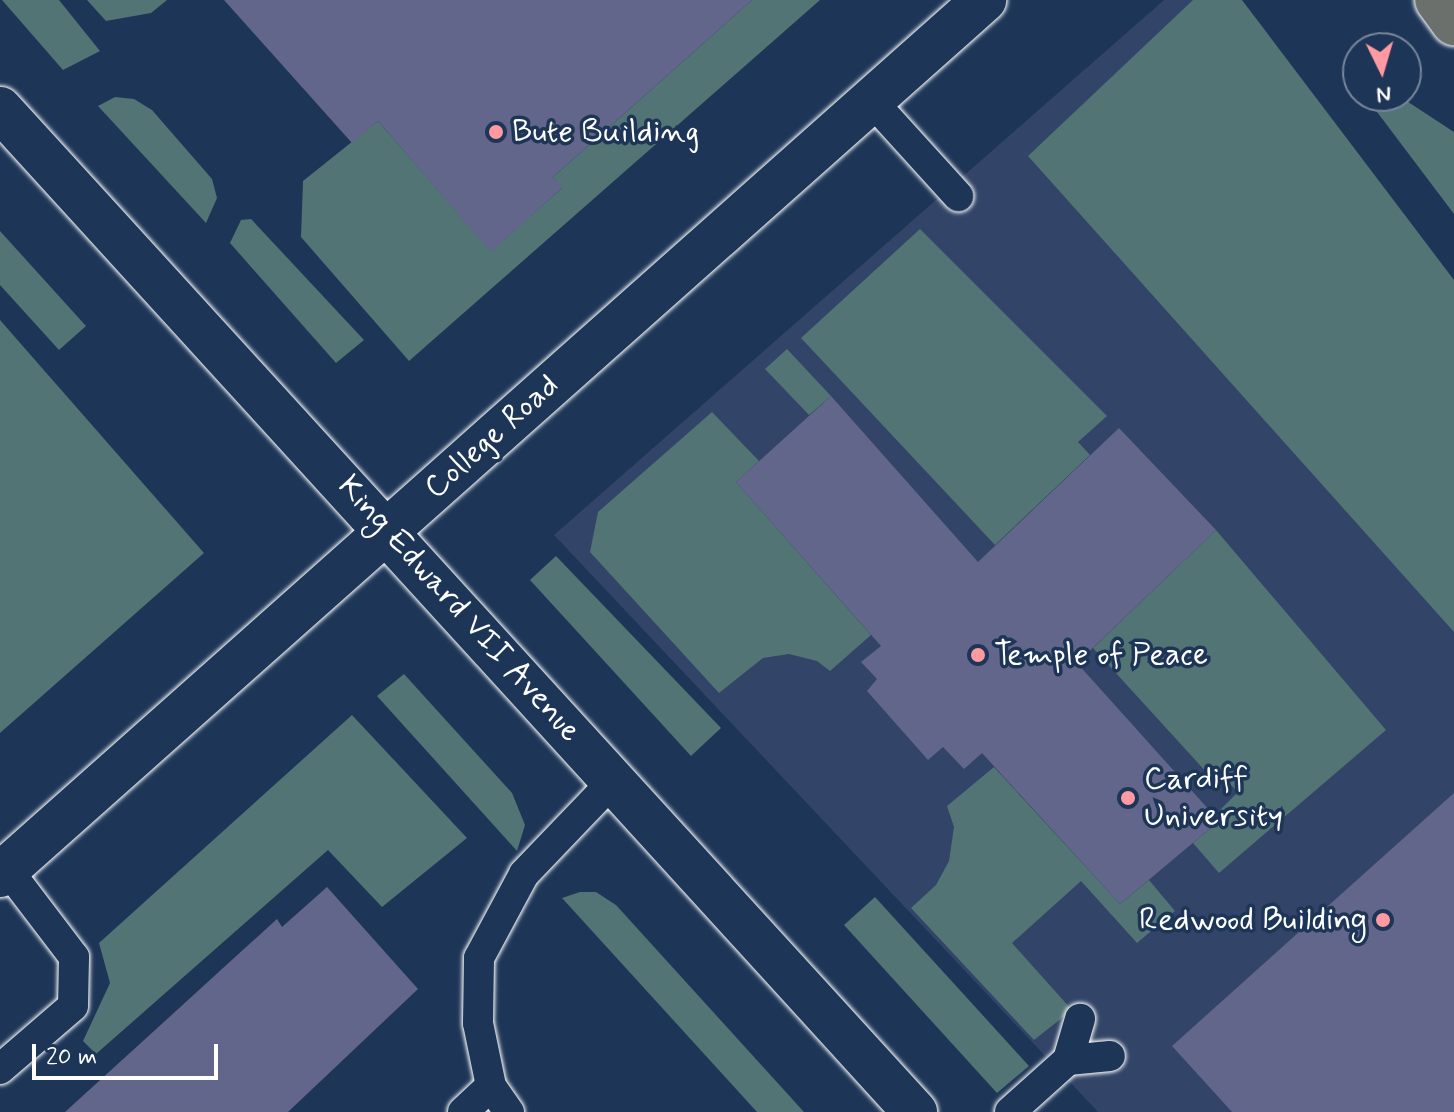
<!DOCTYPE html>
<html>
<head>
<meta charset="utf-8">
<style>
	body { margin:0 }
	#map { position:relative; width:1454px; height:1112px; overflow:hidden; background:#1d3557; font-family:Mynerve,sans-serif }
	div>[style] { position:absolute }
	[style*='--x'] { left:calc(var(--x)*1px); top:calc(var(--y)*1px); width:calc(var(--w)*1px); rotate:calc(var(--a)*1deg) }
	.built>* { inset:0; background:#324467 }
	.green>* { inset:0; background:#527474 }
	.building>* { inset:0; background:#63668b }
	.roads { filter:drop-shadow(0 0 2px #fff) drop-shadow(0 0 2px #fff) }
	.lane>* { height:30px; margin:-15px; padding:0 15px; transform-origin:15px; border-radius:15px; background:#1d3557 }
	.street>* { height:44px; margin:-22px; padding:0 22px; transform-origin:22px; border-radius:22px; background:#1d3557 }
	.primary>* { height:44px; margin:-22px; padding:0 22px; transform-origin:22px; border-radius:22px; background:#6c706d }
	.dots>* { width:22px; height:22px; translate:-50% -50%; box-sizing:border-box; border:4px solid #1d3557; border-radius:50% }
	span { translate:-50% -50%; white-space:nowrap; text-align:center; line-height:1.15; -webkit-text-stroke:7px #1d3557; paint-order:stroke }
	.poi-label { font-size:32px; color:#fff }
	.left { translate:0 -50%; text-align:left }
	.right { translate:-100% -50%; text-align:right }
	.street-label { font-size:32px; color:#fff }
	.north { position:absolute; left:1342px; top:32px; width:80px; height:80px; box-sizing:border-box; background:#1d3557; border:2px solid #77869a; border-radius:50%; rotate:175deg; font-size:22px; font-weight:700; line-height:32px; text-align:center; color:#fff }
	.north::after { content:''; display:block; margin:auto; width:28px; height:36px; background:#ff9aa2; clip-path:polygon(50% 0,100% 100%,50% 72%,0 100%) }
	.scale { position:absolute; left:32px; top:1044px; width:186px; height:36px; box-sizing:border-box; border:4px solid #fff; border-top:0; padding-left:10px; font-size:24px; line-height:28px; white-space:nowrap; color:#fff; -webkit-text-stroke:6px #1d3557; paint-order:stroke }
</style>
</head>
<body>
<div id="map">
	<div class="built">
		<i style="clip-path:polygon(1164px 0,1237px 0,1454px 293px,1454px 1112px,1098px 1112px,554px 535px)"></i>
	</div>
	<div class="green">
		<i style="clip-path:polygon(2px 0,59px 0,100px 51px,63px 70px)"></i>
		<i style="clip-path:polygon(87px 0,167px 0,151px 13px,106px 21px)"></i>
		<i style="clip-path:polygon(752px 0,820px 0,409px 361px,301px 237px,303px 181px,378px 121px,491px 251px,562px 188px,553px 177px)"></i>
		<i style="clip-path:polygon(1193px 0,1242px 0,1454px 280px,1454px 632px,1028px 156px)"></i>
		<i style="clip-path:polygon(1365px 96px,1399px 96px,1454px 132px,1454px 214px)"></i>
		<i style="clip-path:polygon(115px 97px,134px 99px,152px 110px,212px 179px,217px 198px,206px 223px,98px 106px)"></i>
		<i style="clip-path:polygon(251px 219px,364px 340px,336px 363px,230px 243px,241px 220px)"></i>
		<i style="clip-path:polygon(920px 229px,1107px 416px,1078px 442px,1090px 455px,995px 545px,801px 338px)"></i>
		<i style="clip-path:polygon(0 231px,86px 326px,59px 350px,0 285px)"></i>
		<i style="clip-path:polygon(0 320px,204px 553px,0 733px)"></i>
		<i style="clip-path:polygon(787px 349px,831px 396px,809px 415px,765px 369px)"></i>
		<i style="clip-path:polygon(712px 412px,759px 461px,736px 482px,871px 635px,830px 671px,817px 661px,789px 654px,763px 658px,719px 693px,590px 552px,598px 512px)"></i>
		<i style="clip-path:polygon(1216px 530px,1386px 730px,1219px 873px,1193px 843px,1219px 821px,1214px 816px,1238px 792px,1225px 779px,1219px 786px,1093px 648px)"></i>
		<i style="clip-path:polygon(556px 556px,721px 728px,691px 756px,530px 580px)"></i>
		<i style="clip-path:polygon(404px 674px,512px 793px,525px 825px,517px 851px,377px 696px)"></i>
		<i style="clip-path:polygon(352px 715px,467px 838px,382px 907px,328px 850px,96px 1054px,83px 1041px,110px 983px,99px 943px)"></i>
		<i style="clip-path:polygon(994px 767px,1120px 904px,1149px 880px,1175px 911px,1137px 943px,1081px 881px,1012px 943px,1072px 1010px,1034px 1040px,911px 908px,936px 885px,949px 861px,954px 827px,947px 806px)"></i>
		<i style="clip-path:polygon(580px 892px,596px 892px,616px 905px,804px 1112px,757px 1112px,562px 898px)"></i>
		<i style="clip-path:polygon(875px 897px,1029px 1066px,997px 1093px,844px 925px)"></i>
	</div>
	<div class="building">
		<i style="clip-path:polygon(224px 0,752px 0,553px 177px,563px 187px,491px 252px,378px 121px,352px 143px)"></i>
		<i style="clip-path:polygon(831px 396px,978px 562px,1119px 428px,1216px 530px,1077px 663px,1219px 821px,1120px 904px,982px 753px,964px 769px,943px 747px,928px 760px,867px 691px,877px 679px,861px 662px,881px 646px,736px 482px)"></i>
		<i style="clip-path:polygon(1454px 793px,1454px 1112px,1232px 1112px,1172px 1046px)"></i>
		<i style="clip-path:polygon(327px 887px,418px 989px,288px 1112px,65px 1112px,277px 919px,282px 927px)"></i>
	</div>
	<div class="roads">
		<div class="lane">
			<i style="--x:871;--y:100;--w:130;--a:47.8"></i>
			<i style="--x:1068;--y:1060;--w:42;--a:-5.4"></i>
			<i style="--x:0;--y:1069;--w:96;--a:-40.8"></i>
			<i style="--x:73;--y:1006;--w:49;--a:-88.8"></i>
			<i style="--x:74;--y:957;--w:111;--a:-127.3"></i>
			<i style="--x:463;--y:1112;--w:38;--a:-43"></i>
			<i style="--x:509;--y:1112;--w:32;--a:-125"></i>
			<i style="--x:491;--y:1086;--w:64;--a:-101.7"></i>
			<i style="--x:478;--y:1023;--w:65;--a:-89.1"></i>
			<i style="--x:479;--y:958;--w:95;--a:-61.8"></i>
			<i style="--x:524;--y:874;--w:130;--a:-46.2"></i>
			<i style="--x:1010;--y:1112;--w:78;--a:-41.9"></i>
			<i style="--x:1068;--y:1060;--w:43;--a:-73.7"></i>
		</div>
		<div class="street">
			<i style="--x:0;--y:109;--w:1358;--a:47.63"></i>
			<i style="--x:0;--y:875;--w:1317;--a:-41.64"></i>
		</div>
		<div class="primary">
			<i style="--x:1437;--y:0;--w:29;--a:54"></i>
		</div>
	</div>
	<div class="dots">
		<i style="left:496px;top:132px;background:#ff9aa2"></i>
		<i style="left:978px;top:655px;background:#ff9aa2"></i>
		<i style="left:1128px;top:798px;background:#ff9aa2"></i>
		<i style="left:1383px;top:920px;background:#ff9aa2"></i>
	</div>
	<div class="poi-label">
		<span class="left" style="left:512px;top:132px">Bute Building</span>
		<span class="left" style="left:994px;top:655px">Temple of Peace</span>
		<span class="left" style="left:1144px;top:798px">Cardiff<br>University</span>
		<span class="right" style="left:1367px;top:920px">Redwood Building</span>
	</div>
	<div class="street-label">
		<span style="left:492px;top:437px;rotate:-42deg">College Road</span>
		<span style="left:459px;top:609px;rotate:48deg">King Edward VII Avenue</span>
	</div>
	<div class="north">N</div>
	<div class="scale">20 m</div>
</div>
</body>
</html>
